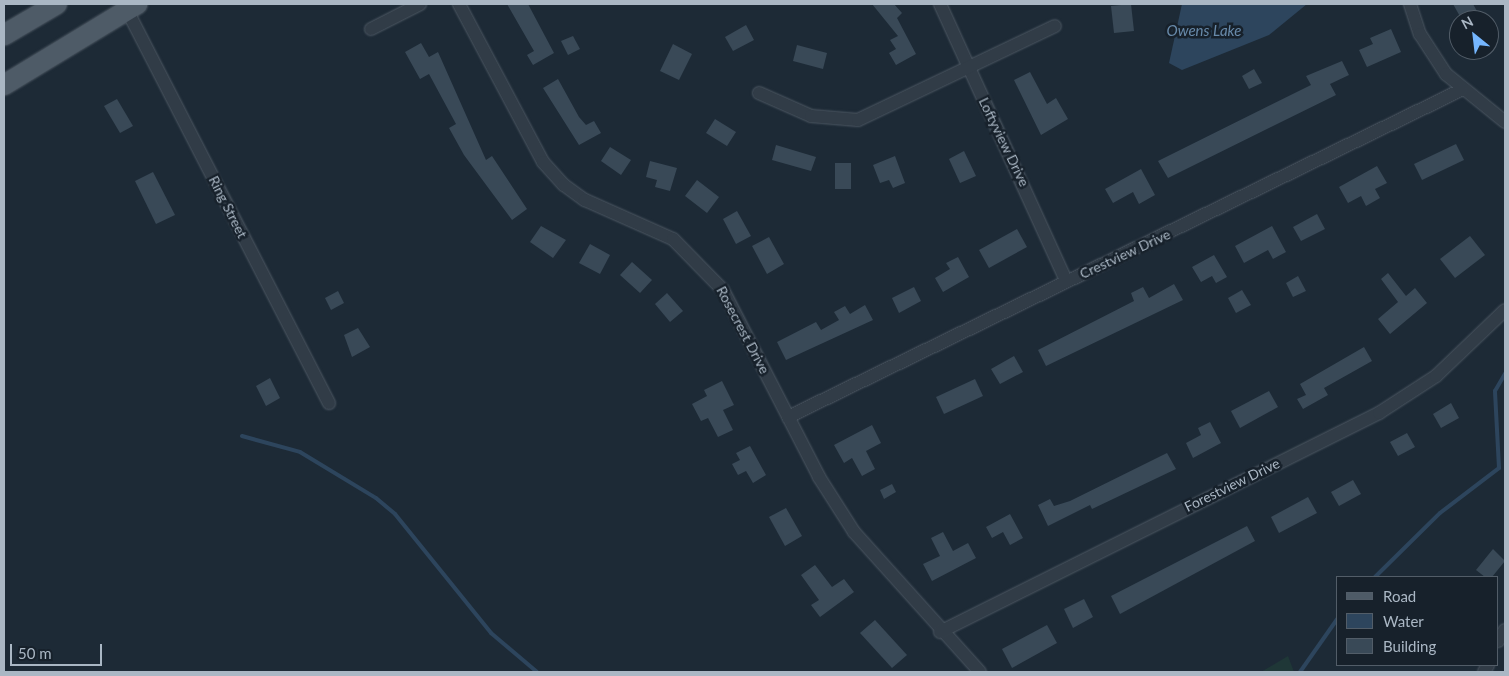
<!DOCTYPE html>
<html>
<head>
<meta charset="utf-8">
<style>
	body { margin:0 }
	#map { position:relative; width:1509px; height:676px; overflow:hidden; background:#1d2a36; font-family:Lato,sans-serif }
	div>[style] { position:absolute }
	[style*='--x'] { left:calc(var(--x)*1px); top:calc(var(--y)*1px); width:calc(var(--w)*1px); rotate:calc(var(--a)*1deg) }
	.green>* { inset:0; background:#1f3737 }
	.water>* { inset:0; background:#2d455d }
	.stream>* { height:4px; margin:-2px; padding:0 2px; transform-origin:2px; border-radius:2px; background:#2d455d }
	.building>* { inset:0; background:#394957 }
	.roads { filter:drop-shadow(0 0 1px #4c5762) drop-shadow(0 0 1px #4c5762) }
	.street>* { height:12px; margin:-6px; padding:0 6px; transform-origin:6px; border-radius:6px; background:#313c47 }
	.primary>* { height:20px; margin:-10px; padding:0 10px; transform-origin:10px; border-radius:10px; background:#4e5b67 }
	span { translate:-50% -50%; white-space:nowrap; text-align:center; line-height:1.15; -webkit-text-stroke:5px #17212b; paint-order:stroke }
	.street-label { font-size:14px; color:#aab7c4 }
	.water-label { font-size:15px; color:#688aaa; font-style:italic }
	.frame { position:absolute; inset:0; border:5px solid #aab7c4; pointer-events:none }
	.legend { position:absolute; left:1336px; top:576px; width:162px; height:90px; box-sizing:border-box; background:#17212b; border:1px solid #525d68; margin:0; padding:6px 9px; list-style:none; font-size:15px; color:#aab7c4 }
	.legend li { display:flex; align-items:center; gap:10px; height:25px }
	.legend b { width:25px; border:1px solid #525d68 }
	.north { position:absolute; left:1449px; top:10px; width:50px; height:50px; box-sizing:border-box; background:#17212b; border:1px solid #525d68; border-radius:50%; rotate:331deg; font-size:14px; font-weight:700; line-height:20px; text-align:center; color:#aab7c4 }
	.north::after { content:''; display:block; margin:auto; width:18px; height:22px; background:#75b6fe; clip-path:polygon(50% 0,100% 100%,50% 72%,0 100%) }
	.scale { position:absolute; left:10px; top:644px; width:92px; height:22px; box-sizing:border-box; border:2px solid #aab7c4; border-top:0; padding-left:6px; font-size:15px; line-height:18px; white-space:nowrap; color:#aab7c4; -webkit-text-stroke:4px #17212b; paint-order:stroke }
</style>
</head>
<body>
<div id="map">
	<div class="green">
		<i style="clip-path:polygon(1288px 656px,1294px 672px,1261px 672px)"></i>
	</div>
	<div class="water">
		<i style="clip-path:polygon(1182px 4px,1307px 4px,1269px 35px,1182px 70px,1169px 63px)"></i>
	</div>
	<div class="stream">
		<i style="--x:242;--y:436;--w:60;--a:15.4"></i>
		<i style="--x:300;--y:452;--w:89;--a:31.2"></i>
		<i style="--x:376;--y:498;--w:25;--a:40"></i>
		<i style="--x:395;--y:514;--w:153;--a:51.1"></i>
		<i style="--x:491;--y:633;--w:60;--a:40.3"></i>
		<i style="--x:1375;--y:577;--w:91;--a:-44.6"></i>
		<i style="--x:1440;--y:513;--w:74;--a:-37.3"></i>
		<i style="--x:1499;--y:468;--w:77;--a:-93"></i>
		<i style="--x:1495;--y:391;--w:20;--a:-60"></i>
		<i style="--x:1300;--y:672;--w:66;--a:-54.9"></i>
	</div>
	<div class="building">
		<i style="clip-path:polygon(507px 4px,528px 4px,554px 53px,533px 65px,527px 55px,534px 51px)"></i>
		<i style="clip-path:polygon(872px 4px,894px 4px,902px 13px,897px 18px,916px 54px,896px 65px,889px 53px,896px 49px,890px 40px,898px 36px)"></i>
		<i style="clip-path:polygon(1131px 4px,1134px 31px,1114px 33px,1111px 6px)"></i>
		<i style="clip-path:polygon(1453px 4px,1473px 4px,1482px 20px,1462px 20px)"></i>
		<i style="clip-path:polygon(746px 25px,754px 40px,733px 51px,725px 37px)"></i>
		<i style="clip-path:polygon(1391px 29px,1401px 52px,1367px 67px,1359px 50px,1373px 44px,1370px 38px)"></i>
		<i style="clip-path:polygon(573px 36px,580px 49px,568px 55px,561px 41px)"></i>
		<i style="clip-path:polygon(421px 43px,429px 57px,438px 52px,486px 160px,492px 156px,527px 209px,512px 220px,464px 155px,449px 128px,456px 124px,429px 74px,420px 79px,405px 52px)"></i>
		<i style="clip-path:polygon(673px 44px,692px 54px,679px 80px,660px 71px)"></i>
		<i style="clip-path:polygon(797px 45px,827px 53px,823px 69px,793px 61px)"></i>
		<i style="clip-path:polygon(1342px 61px,1349px 75px,1330px 84px,1336px 95px,1168px 178px,1158px 161px,1311px 85px,1306px 76px)"></i>
		<i style="clip-path:polygon(1254px 69px,1262px 83px,1249px 89px,1242px 76px)"></i>
		<i style="clip-path:polygon(1030px 72px,1047px 104px,1056px 98px,1068px 119px,1041px 135px,1014px 80px)"></i>
		<i style="clip-path:polygon(558px 79px,579px 117px,586px 125px,594px 121px,601px 133px,579px 145px,543px 88px)"></i>
		<i style="clip-path:polygon(117px 99px,133px 126px,120px 133px,104px 106px)"></i>
		<i style="clip-path:polygon(715px 119px,736px 132px,727px 146px,706px 133px)"></i>
		<i style="clip-path:polygon(1456px 144px,1464px 160px,1422px 180px,1414px 164px)"></i>
		<i style="clip-path:polygon(776px 145px,816px 157px,811px 171px,772px 160px)"></i>
		<i style="clip-path:polygon(610px 147px,631px 160px,621px 175px,601px 161px)"></i>
		<i style="clip-path:polygon(964px 151px,976px 176px,960px 183px,949px 159px)"></i>
		<i style="clip-path:polygon(895px 156px,905px 183px,893px 188px,889px 180px,880px 183px,873px 165px)"></i>
		<i style="clip-path:polygon(650px 161px,677px 168px,670px 191px,655px 187px,657px 180px,646px 177px)"></i>
		<i style="clip-path:polygon(835px 163px,851px 163px,851px 189px,835px 189px)"></i>
		<i style="clip-path:polygon(1377px 166px,1387px 183px,1375px 189px,1380px 198px,1366px 206px,1361px 196px,1348px 203px,1339px 187px)"></i>
		<i style="clip-path:polygon(1141px 169px,1155px 195px,1139px 204px,1133px 192px,1113px 203px,1105px 189px)"></i>
		<i style="clip-path:polygon(153px 172px,175px 215px,156px 224px,135px 181px)"></i>
		<i style="clip-path:polygon(697px 180px,719px 197px,707px 213px,685px 196px)"></i>
		<i style="clip-path:polygon(737px 211px,751px 236px,736px 244px,723px 219px)"></i>
		<i style="clip-path:polygon(1317px 214px,1325px 229px,1301px 241px,1293px 227px)"></i>
		<i style="clip-path:polygon(541px 226px,566px 240px,553px 258px,530px 242px)"></i>
		<i style="clip-path:polygon(1272px 226px,1286px 252px,1273px 259px,1268px 250px,1244px 263px,1235px 246px)"></i>
		<i style="clip-path:polygon(1017px 229px,1027px 247px,989px 268px,979px 250px)"></i>
		<i style="clip-path:polygon(1470px 236px,1485px 255px,1455px 278px,1440px 259px)"></i>
		<i style="clip-path:polygon(769px 237px,784px 264px,767px 274px,752px 246px)"></i>
		<i style="clip-path:polygon(590px 244px,610px 255px,600px 274px,579px 263px)"></i>
		<i style="clip-path:polygon(1214px 255px,1227px 277px,1216px 283px,1212px 276px,1201px 282px,1192px 267px)"></i>
		<i style="clip-path:polygon(958px 257px,969px 277px,943px 292px,935px 278px,950px 269px,946px 263px)"></i>
		<i style="clip-path:polygon(632px 262px,652px 280px,640px 293px,620px 275px)"></i>
		<i style="clip-path:polygon(1388px 273px,1406px 296px,1415px 288px,1427px 303px,1390px 334px,1378px 319px,1398px 302px,1381px 279px)"></i>
		<i style="clip-path:polygon(1298px 276px,1306px 291px,1293px 297px,1286px 283px)"></i>
		<i style="clip-path:polygon(1174px 284px,1183px 300px,1046px 366px,1038px 350px,1134px 301px,1131px 293px,1143px 287px,1149px 298px)"></i>
		<i style="clip-path:polygon(914px 287px,921px 301px,899px 313px,892px 298px)"></i>
		<i style="clip-path:polygon(1242px 290px,1251px 305px,1236px 313px,1228px 298px)"></i>
		<i style="clip-path:polygon(338px 291px,344px 303px,331px 310px,325px 298px)"></i>
		<i style="clip-path:polygon(667px 293px,683px 311px,670px 322px,655px 304px)"></i>
		<i style="clip-path:polygon(865px 305px,873px 320px,786px 360px,777px 342px,816px 322px,821px 330px,839px 320px,834px 312px,845px 306px,850px 314px)"></i>
		<i style="clip-path:polygon(358px 328px,370px 347px,352px 357px,344px 335px)"></i>
		<i style="clip-path:polygon(1364px 347px,1372px 361px,1324px 388px,1328px 395px,1303px 409px,1297px 399px,1306px 395px,1300px 384px)"></i>
		<i style="clip-path:polygon(1014px 356px,1023px 372px,1000px 384px,991px 369px)"></i>
		<i style="clip-path:polygon(270px 378px,280px 398px,266px 406px,256px 386px)"></i>
		<i style="clip-path:polygon(975px 379px,983px 396px,944px 414px,936px 397px)"></i>
		<i style="clip-path:polygon(722px 381px,734px 405px,723px 410px,733px 430px,718px 437px,708px 418px,701px 421px,692px 404px,707px 396px,704px 390px)"></i>
		<i style="clip-path:polygon(1269px 391px,1278px 407px,1240px 428px,1231px 411px)"></i>
		<i style="clip-path:polygon(1451px 403px,1459px 418px,1441px 428px,1433px 414px)"></i>
		<i style="clip-path:polygon(1210px 422px,1221px 443px,1193px 458px,1186px 443px,1201px 435px,1198px 428px)"></i>
		<i style="clip-path:polygon(872px 425px,881px 443px,866px 451px,875px 469px,862px 476px,852px 458px,844px 463px,834px 445px)"></i>
		<i style="clip-path:polygon(1407px 433px,1415px 447px,1398px 456px,1390px 442px)"></i>
		<i style="clip-path:polygon(750px 446px,766px 475px,753px 483px,746px 471px,738px 475px,732px 464px,740px 460px,736px 453px)"></i>
		<i style="clip-path:polygon(1167px 453px,1176px 469px,1092px 509px,1090px 505px,1048px 526px,1038px 505px,1050px 499px,1054px 506px,1070px 501px)"></i>
		<i style="clip-path:polygon(1353px 480px,1361px 494px,1339px 506px,1331px 492px)"></i>
		<i style="clip-path:polygon(892px 484px,896px 492px,884px 499px,880px 490px)"></i>
		<i style="clip-path:polygon(1308px 497px,1317px 513px,1279px 533px,1271px 517px)"></i>
		<i style="clip-path:polygon(786px 508px,802px 536px,785px 546px,769px 517px)"></i>
		<i style="clip-path:polygon(1010px 514px,1023px 538px,1010px 545px,1003px 532px,992px 538px,986px 527px)"></i>
		<i style="clip-path:polygon(1247px 526px,1255px 541px,1120px 614px,1111px 596px)"></i>
		<i style="clip-path:polygon(943px 532px,953px 551px,968px 543px,976px 558px,932px 581px,923px 564px,940px 556px,931px 538px)"></i>
		<i style="clip-path:polygon(1493px 549px,1505px 561px,1492px 577px,1485px 577px,1476px 570px)"></i>
		<i style="clip-path:polygon(815px 565px,832px 587px,844px 579px,854px 592px,820px 617px,811px 605px,819px 600px,801px 575px)"></i>
		<i style="clip-path:polygon(1084px 599px,1093px 617px,1073px 628px,1064px 609px)"></i>
		<i style="clip-path:polygon(875px 620px,907px 655px,892px 668px,860px 633px)"></i>
		<i style="clip-path:polygon(1047px 625px,1057px 643px,1012px 668px,1002px 649px)"></i>
	</div>
	<div class="roads">
		<div class="street">
			<i style="--x:459;--y:4;--w:179;--a:62"></i>
			<i style="--x:543;--y:162;--w:31;--a:48"></i>
			<i style="--x:564;--y:185;--w:26;--a:36"></i>
			<i style="--x:585;--y:200;--w:96;--a:23.9"></i>
			<i style="--x:673;--y:239;--w:71;--a:45.6"></i>
			<i style="--x:723;--y:290;--w:210;--a:62.8"></i>
			<i style="--x:819;--y:477;--w:65;--a:57.5"></i>
			<i style="--x:854;--y:532;--w:188;--a:48"></i>
			<i style="--x:940;--y:4;--w:304;--a:65.5"></i>
			<i style="--x:1410;--y:4;--w:32;--a:72"></i>
			<i style="--x:1420;--y:34;--w:48;--a:57"></i>
			<i style="--x:1446;--y:74;--w:76;--a:39.1"></i>
			<i style="--x:127;--y:10;--w:442;--a:62.8"></i>
			<i style="--x:371;--y:29;--w:55;--a:-27"></i>
			<i style="--x:759;--y:93;--w:57;--a:23.9"></i>
			<i style="--x:811;--y:116;--w:47;--a:4.9"></i>
			<i style="--x:858;--y:120;--w:218;--a:-25.5"></i>
			<i style="--x:788;--y:417;--w:748;--a:-25.91"></i>
			<i style="--x:940;--y:632;--w:491;--a:-26.5"></i>
			<i style="--x:1379;--y:413;--w:68;--a:-33"></i>
			<i style="--x:1436;--y:376;--w:95;--a:-43.7"></i>
			<i style="--x:1498;--y:641;--w:13;--a:-58"></i>
			<i style="--x:1484;--y:672;--w:8;--a:-60"></i>
		</div>
		<div class="primary">
			<i style="--x:4;--y:35;--w:61;--a:-30.3"></i>
			<i style="--x:4;--y:85;--w:156;--a:-31.3"></i>
		</div>
	</div>
	<div class="street-label">
		<span style="left:1004px;top:142px;rotate:64deg">Loftyview Drive</span>
		<span style="left:228px;top:207px;rotate:63deg">Ring Street</span>
		<span style="left:1125px;top:254px;rotate:-25deg">Crestview Drive</span>
		<span style="left:743px;top:330px;rotate:62deg">Rosecrest Drive</span>
		<span style="left:1232px;top:485px;rotate:-26deg">Forestview Drive</span>
	</div>
	<div class="water-label">
		<span style="left:1204px;top:31px">Owens Lake</span>
	</div>
	<div class="frame"></div>
	<ul class="legend">
	<li><b style="height:6px;background:#4e5b67"></b>Road</li>
	<li><b style="height:14px;background:#2d455d"></b>Water</li>
	<li><b style="height:14px;background:#394957"></b>Building</li>
	</ul>
	<div class="north">N</div>
	<div class="scale">50 m</div>
</div>
</body>
</html>
